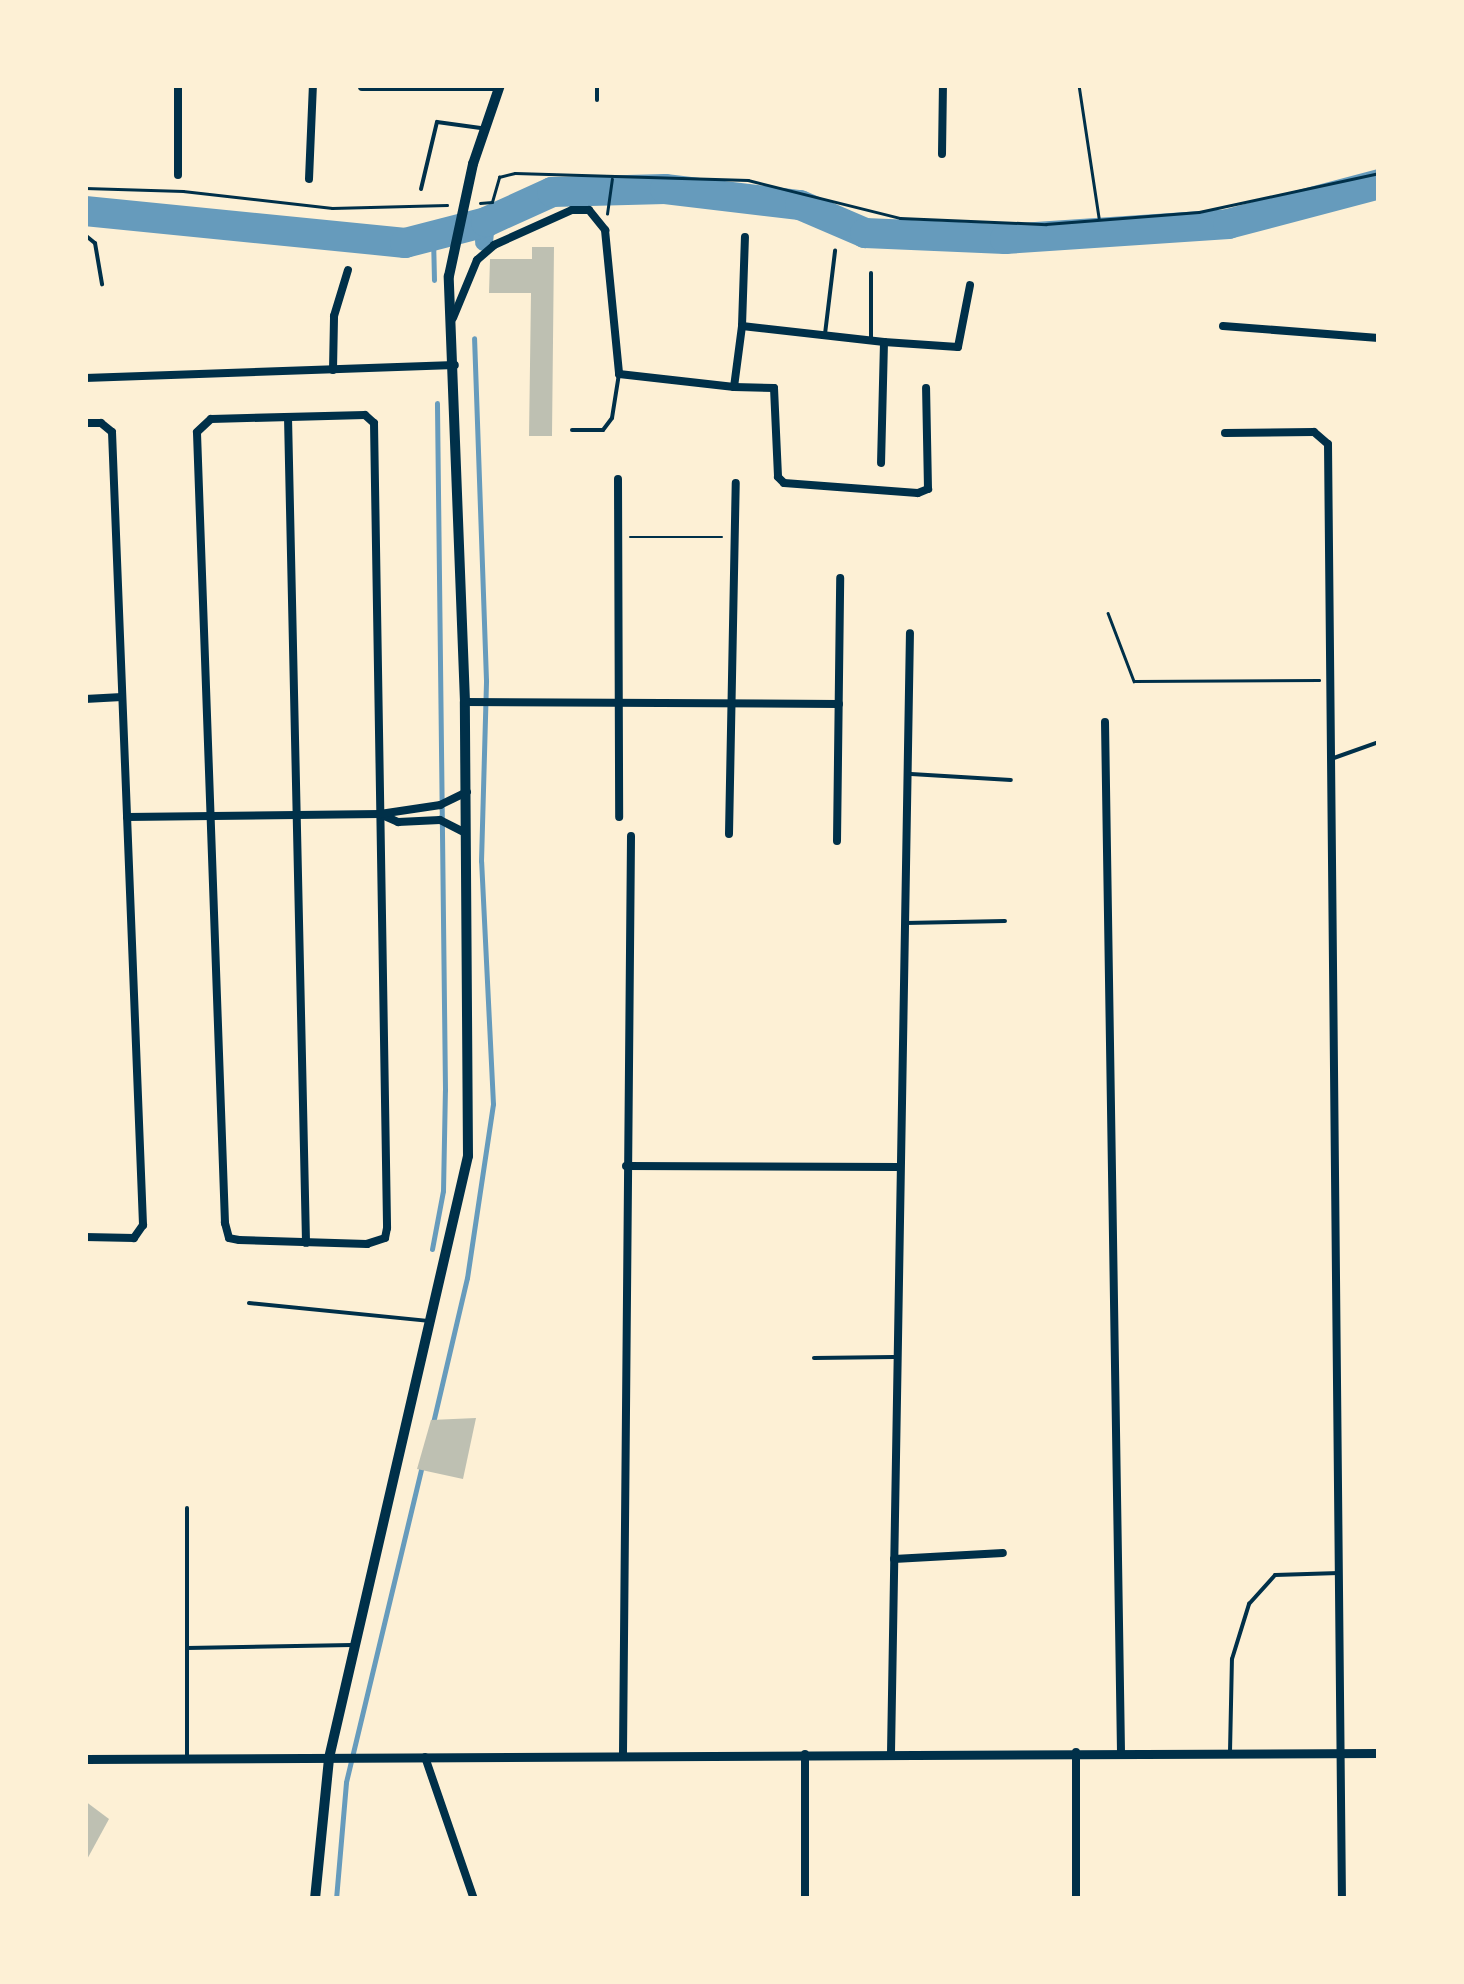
<!DOCTYPE html>
<html>
<head>
<meta charset="utf-8">
<style>
	body { margin:0 }
	#map { position:relative; width:1464px; height:1984px; overflow:hidden; background:#fdf0d5; font-family:Bitter,serif }
	div>[style] { position:absolute }
	[style*='--x'] { left:calc(var(--x)*1px); top:calc(var(--y)*1px); width:calc(var(--w)*1px); rotate:calc(var(--a)*1deg) }
	.stream>* { height:5px; margin:-2.5px; padding:0 2.5px; transform-origin:2.5px; border-radius:2.5px; background:#669bbc }
	.canal>* { height:18px; margin:-9px; padding:0 9px; transform-origin:9px; border-radius:9px; background:#669bbc }
	.river>* { height:30px; margin:-15px; padding:0 15px; transform-origin:15px; border-radius:15px; background:#669bbc }
	.building>* { inset:0; background:#bec0b2 }
	.path>* { height:2.5px; margin:-1.25px; padding:0 1.25px; transform-origin:1.25px; border-radius:1.25px; background:#003049 }
	.service>* { height:4px; margin:-2px; padding:0 2px; transform-origin:2px; border-radius:2px; background:#003049 }
	.minor>* { height:8px; margin:-4px; padding:0 4px; transform-origin:4px; border-radius:4px; background:#003049 }
	.tertiary>* { height:9px; margin:-4.5px; padding:0 4.5px; transform-origin:4.5px; border-radius:4.5px; background:#003049 }
	.secondary>* { height:10px; margin:-5px; padding:0 5px; transform-origin:5px; border-radius:5px; background:#003049 }
	span { translate:-50% -50%; white-space:nowrap; text-align:center; line-height:1.15; -webkit-text-stroke:8px #fdf0d5; paint-order:stroke }
	.frame { position:absolute; inset:0; border:88px solid #fdf0d5; pointer-events:none }
</style>
</head>
<body>
<div id="map">
	<div class="stream">
		<i style="--x:433;--y:236;--w:44;--a:88.7"></i>
		<i style="--x:432;--y:1249;--w:59;--a:-79.3"></i>
		<i style="--x:443;--y:1191;--w:101;--a:-88.9"></i>
		<i style="--x:445;--y:1090;--w:687;--a:-90.67"></i>
		<i style="--x:432;--y:1427;--w:153;--a:-76.8"></i>
		<i style="--x:467;--y:1278;--w:176;--a:-81.5"></i>
		<i style="--x:493;--y:1104;--w:243;--a:-92.8"></i>
		<i style="--x:481;--y:861;--w:181;--a:-88.4"></i>
		<i style="--x:486;--y:680;--w:342;--a:-92"></i>
		<i style="--x:336;--y:1899;--w:117;--a:-85.1"></i>
		<i style="--x:346;--y:1782;--w:325;--a:-76.5"></i>
	</div>
	<div class="canal">
		<i style="--x:484;--y:242;--w:20;--a:-84"></i>
	</div>
	<div class="river">
		<i style="--x:85;--y:211;--w:322;--a:5.7"></i>
		<i style="--x:405;--y:243;--w:84;--a:-14.5"></i>
		<i style="--x:486;--y:222;--w:72;--a:-24.4"></i>
		<i style="--x:552;--y:192;--w:113;--a:-1.5"></i>
		<i style="--x:665;--y:189;--w:136;--a:6.8"></i>
		<i style="--x:800;--y:205;--w:71;--a:23.3"></i>
		<i style="--x:865;--y:233;--w:140;--a:2.5"></i>
		<i style="--x:1005;--y:239;--w:224;--a:-3.8"></i>
		<i style="--x:1228;--y:224;--w:156;--a:-14.8"></i>
	</div>
	<div class="building">
		<i style="clip-path:polygon(532px 247px,554px 247px,552px 436px,529px 436px,531px 293px,489px 293px,490px 259px,532px 259px)"></i>
		<i style="clip-path:polygon(476px 1418px,463px 1479px,417px 1469px,431px 1420px)"></i>
		<i style="clip-path:polygon(85px 1801px,109px 1819px,85px 1863px)"></i>
	</div>
	<div class="path">
		<i style="--x:1079;--y:85;--w:134;--a:81.4"></i>
		<i style="--x:85;--y:188;--w:98;--a:1.8"></i>
		<i style="--x:183;--y:191;--w:150;--a:6.5"></i>
		<i style="--x:332;--y:208;--w:115;--a:-1.5"></i>
		<i style="--x:480;--y:203;--w:12;--a:-5"></i>
		<i style="--x:492;--y:202;--w:26;--a:-74"></i>
		<i style="--x:499;--y:177;--w:16;--a:-14"></i>
		<i style="--x:515;--y:173;--w:233;--a:1.7"></i>
		<i style="--x:748;--y:180;--w:157;--a:14"></i>
		<i style="--x:900;--y:218;--w:146;--a:2.4"></i>
		<i style="--x:1046;--y:224;--w:153;--a:-4.5"></i>
		<i style="--x:1199;--y:212;--w:184;--a:-12.2"></i>
		<i style="--x:607;--y:214;--w:35;--a:-82"></i>
		<i style="--x:630;--y:537;--w:92;--a:0"></i>
		<i style="--x:1108;--y:613;--w:73;--a:69.1"></i>
		<i style="--x:1134;--y:681;--w:185;--a:-0.3"></i>
	</div>
	<div class="service">
		<i style="--x:597;--y:100;--w:15;--a:-90"></i>
		<i style="--x:421;--y:189;--w:69;--a:-76.6"></i>
		<i style="--x:437;--y:122;--w:44;--a:7.8"></i>
		<i style="--x:85;--y:235;--w:13;--a:39"></i>
		<i style="--x:95;--y:243;--w:42;--a:80.3"></i>
		<i style="--x:825;--y:334;--w:84;--a:-83.1"></i>
		<i style="--x:871;--y:341;--w:68;--a:-90"></i>
		<i style="--x:572;--y:430;--w:31;--a:0"></i>
		<i style="--x:603;--y:430;--w:15;--a:-53"></i>
		<i style="--x:612;--y:418;--w:45;--a:-81"></i>
		<i style="--x:1331;--y:759;--w:51;--a:-19.5"></i>
		<i style="--x:911;--y:774;--w:100;--a:3.4"></i>
		<i style="--x:905;--y:923;--w:100;--a:-1.1"></i>
		<i style="--x:249;--y:1303;--w:180;--a:5.7"></i>
		<i style="--x:814;--y:1358;--w:80;--a:-0.7"></i>
		<i style="--x:187;--y:1648;--w:165;--a:-1"></i>
		<i style="--x:1230;--y:1752;--w:93;--a:-88.8"></i>
		<i style="--x:1232;--y:1659;--w:58;--a:-72.8"></i>
		<i style="--x:1249;--y:1604;--w:39;--a:-48"></i>
		<i style="--x:1275;--y:1575;--w:64;--a:-1.8"></i>
		<i style="--x:187;--y:1757;--w:249;--a:-90"></i>
	</div>
	<div class="minor">
		<i style="--x:178;--y:85;--w:90;--a:90"></i>
		<i style="--x:362;--y:87;--w:137;--a:0"></i>
		<i style="--x:942;--y:154;--w:69;--a:-89.2"></i>
		<i style="--x:309;--y:179;--w:94;--a:-87.6"></i>
		<i style="--x:453;--y:318;--w:63;--a:-67.5"></i>
		<i style="--x:477;--y:260;--w:23;--a:-41"></i>
		<i style="--x:494;--y:245;--w:85;--a:-24.2"></i>
		<i style="--x:572;--y:210;--w:17;--a:0"></i>
		<i style="--x:589;--y:210;--w:26;--a:51"></i>
		<i style="--x:605;--y:230;--w:145;--a:84.4"></i>
		<i style="--x:619;--y:374;--w:116;--a:6.4"></i>
		<i style="--x:734;--y:387;--w:62;--a:-82.5"></i>
		<i style="--x:742;--y:326;--w:143;--a:6.4"></i>
		<i style="--x:884;--y:342;--w:121;--a:91.4"></i>
		<i style="--x:742;--y:326;--w:89;--a:-88.1"></i>
		<i style="--x:1223;--y:326;--w:156;--a:4.4"></i>
		<i style="--x:884;--y:342;--w:74;--a:3.9"></i>
		<i style="--x:958;--y:347;--w:63;--a:-79"></i>
		<i style="--x:333;--y:370;--w:54;--a:-88.9"></i>
		<i style="--x:334;--y:316;--w:48;--a:-73.1"></i>
		<i style="--x:85;--y:378;--w:370;--a:-2"></i>
		<i style="--x:734;--y:387;--w:40;--a:1.4"></i>
		<i style="--x:774;--y:388;--w:89;--a:87.4"></i>
		<i style="--x:778;--y:477;--w:8;--a:45"></i>
		<i style="--x:784;--y:483;--w:134;--a:4.3"></i>
		<i style="--x:918;--y:493;--w:11;--a:-22"></i>
		<i style="--x:928;--y:489;--w:101;--a:-91.1"></i>
		<i style="--x:365;--y:415;--w:12;--a:42"></i>
		<i style="--x:374;--y:423;--w:805;--a:89.07"></i>
		<i style="--x:387;--y:1228;--w:10;--a:101"></i>
		<i style="--x:385;--y:1238;--w:19;--a:162"></i>
		<i style="--x:367;--y:1244;--w:128;--a:-178.2"></i>
		<i style="--x:239;--y:1240;--w:10;--a:-169"></i>
		<i style="--x:229;--y:1238;--w:16;--a:-105"></i>
		<i style="--x:225;--y:1223;--w:791;--a:-92.03"></i>
		<i style="--x:197;--y:432;--w:19;--a:-43"></i>
		<i style="--x:211;--y:419;--w:154;--a:-1.5"></i>
		<i style="--x:288;--y:417;--w:826;--a:88.75"></i>
		<i style="--x:85;--y:423;--w:16;--a:0"></i>
		<i style="--x:101;--y:423;--w:14;--a:39"></i>
		<i style="--x:112;--y:432;--w:794;--a:87.76"></i>
		<i style="--x:143;--y:1225;--w:16;--a:125"></i>
		<i style="--x:134;--y:1238;--w:49;--a:-178.8"></i>
		<i style="--x:1225;--y:433;--w:89;--a:-0.6"></i>
		<i style="--x:1314;--y:432;--w:18;--a:41"></i>
		<i style="--x:1328;--y:444;--w:1455;--a:89.45"></i>
		<i style="--x:618;--y:479;--w:338;--a:89.8"></i>
		<i style="--x:85;--y:699;--w:37;--a:-3"></i>
		<i style="--x:465;--y:702;--w:374;--a:0.3"></i>
		<i style="--x:1105;--y:722;--w:1030;--a:89.11"></i>
		<i style="--x:380;--y:814;--w:20;--a:24"></i>
		<i style="--x:398;--y:822;--w:42;--a:-2.7"></i>
		<i style="--x:440;--y:820;--w:29;--a:27"></i>
		<i style="--x:127;--y:817;--w:253;--a:-0.7"></i>
		<i style="--x:380;--y:814;--w:61;--a:-8.5"></i>
		<i style="--x:440;--y:805;--w:30;--a:-26"></i>
		<i style="--x:729;--y:834;--w:351;--a:-88.9"></i>
		<i style="--x:837;--y:841;--w:263;--a:-89.3"></i>
		<i style="--x:626;--y:1166;--w:274;--a:0.2"></i>
		<i style="--x:894;--y:1559;--w:109;--a:-3.2"></i>
		<i style="--x:1076;--y:1752;--w:147;--a:90"></i>
		<i style="--x:891;--y:1753;--w:1120;--a:-89.03"></i>
		<i style="--x:623;--y:1754;--w:918;--a:-89.5"></i>
		<i style="--x:425;--y:1757;--w:150;--a:71"></i>
		<i style="--x:805;--y:1899;--w:145;--a:-90"></i>
	</div>
	<div class="tertiary">
		<i style="--x:85;--y:1759;--w:1294;--a:-0.27"></i>
	</div>
	<div class="secondary">
		<i style="--x:315;--y:1899;--w:142;--a:-84.3"></i>
		<i style="--x:329;--y:1758;--w:618;--a:-77"></i>
		<i style="--x:468;--y:1156;--w:454;--a:-90.4"></i>
		<i style="--x:465;--y:702;--w:426;--a:-92.2"></i>
		<i style="--x:449;--y:276;--w:115;--a:-77.9"></i>
		<i style="--x:473;--y:164;--w:83;--a:-71.1"></i>
	</div>
	<div class="frame"></div>
</div>
</body>
</html>
